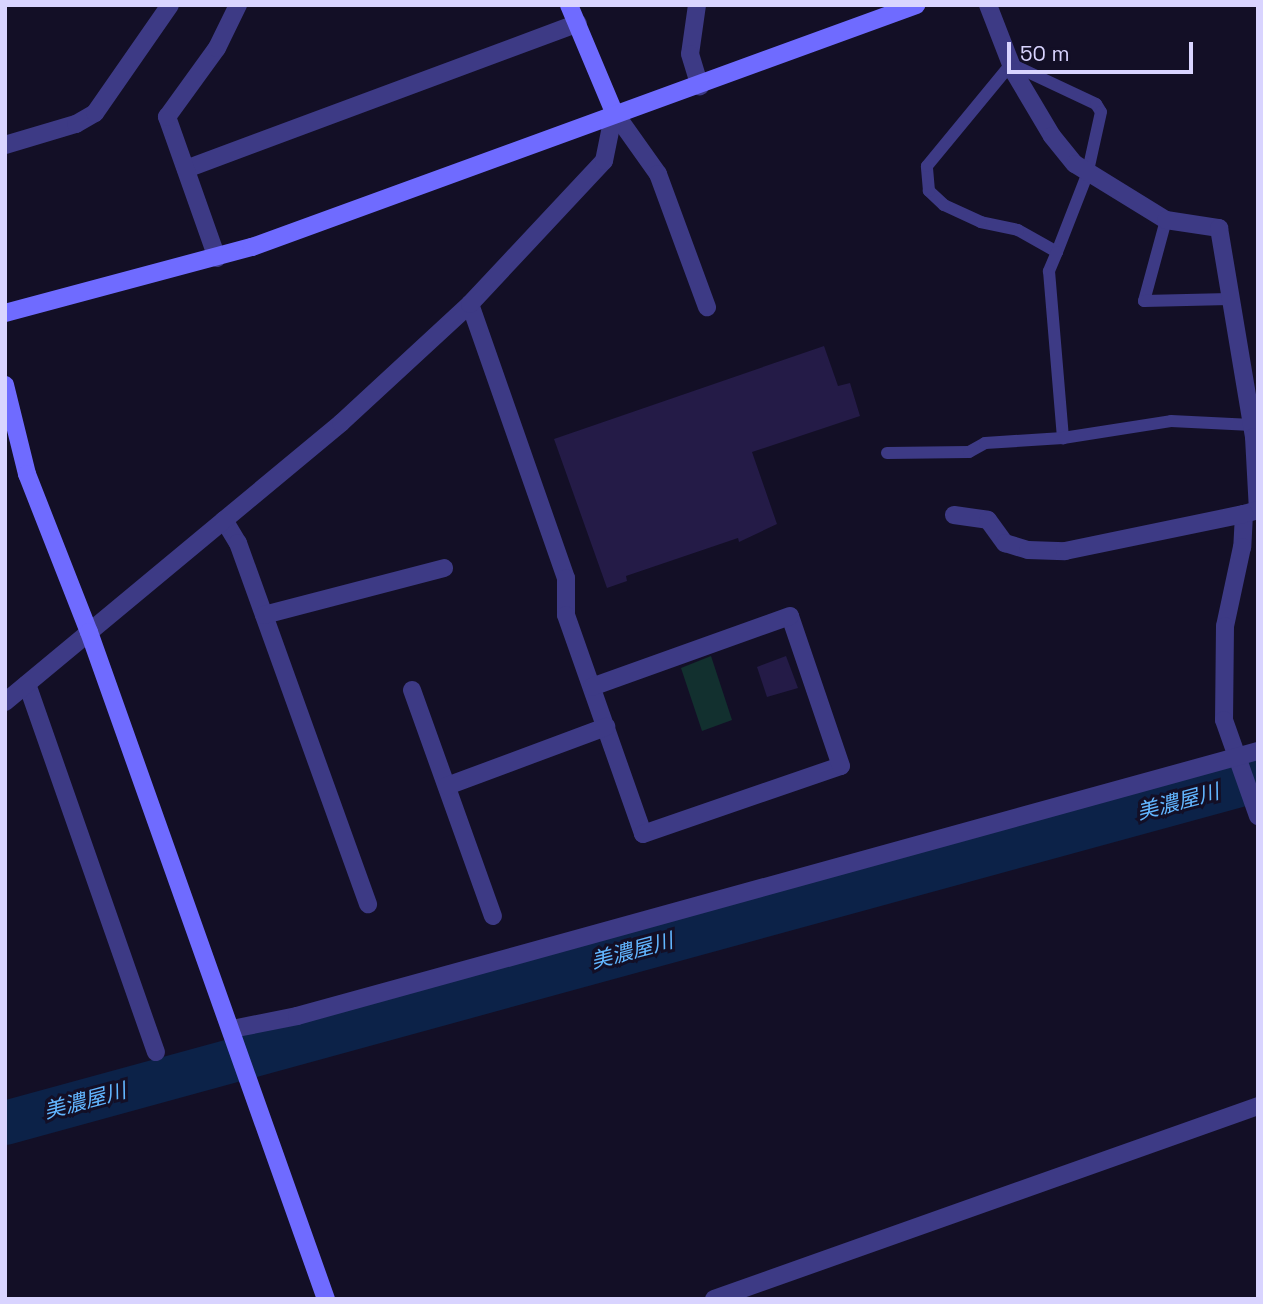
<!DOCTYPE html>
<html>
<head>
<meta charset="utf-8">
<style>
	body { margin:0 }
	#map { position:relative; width:1263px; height:1304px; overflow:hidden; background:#130f26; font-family:"Space Grotesk","Noto Sans JP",sans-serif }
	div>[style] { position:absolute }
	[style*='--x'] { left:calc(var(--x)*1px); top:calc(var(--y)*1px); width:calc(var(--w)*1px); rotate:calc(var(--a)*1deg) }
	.green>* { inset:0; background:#12302f }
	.river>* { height:44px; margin:-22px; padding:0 22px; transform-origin:22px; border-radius:22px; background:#0c2248 }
	.building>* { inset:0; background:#241b47 }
	.lane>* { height:12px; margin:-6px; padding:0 6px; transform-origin:6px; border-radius:6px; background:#3d3a85 }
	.street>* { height:18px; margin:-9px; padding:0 9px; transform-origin:9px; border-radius:9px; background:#3d3a85 }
	.secondary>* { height:18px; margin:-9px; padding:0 9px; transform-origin:9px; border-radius:9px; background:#6f6bff }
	span { translate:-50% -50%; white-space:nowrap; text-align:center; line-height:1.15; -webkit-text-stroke:6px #130f26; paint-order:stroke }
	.water-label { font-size:21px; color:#62b6ff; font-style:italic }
	.frame { position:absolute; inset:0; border:7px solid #d9d4ff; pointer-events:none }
	.scale { position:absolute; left:1007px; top:42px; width:186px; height:32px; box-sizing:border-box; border:4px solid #d9d4ff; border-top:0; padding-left:9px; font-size:21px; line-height:24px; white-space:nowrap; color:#d9d4ff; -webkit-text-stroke:5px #130f26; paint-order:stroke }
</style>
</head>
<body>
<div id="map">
	<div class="green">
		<i style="clip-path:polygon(711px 656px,732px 720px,702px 731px,681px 668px)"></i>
	</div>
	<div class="river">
		<i style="--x:5;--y:1123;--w:1299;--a:-15.31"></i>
	</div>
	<div class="building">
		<i style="clip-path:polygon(824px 346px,838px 386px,850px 383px,860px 416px,752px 452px,777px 524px,739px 542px,738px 538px,626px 576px,627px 581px,607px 588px,554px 439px)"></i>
		<i style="clip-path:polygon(786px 656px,798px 688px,767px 697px,757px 667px)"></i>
	</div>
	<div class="lane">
		<i style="--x:1166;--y:220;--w:84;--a:105.2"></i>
		<i style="--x:1144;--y:301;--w:85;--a:-1.3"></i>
		<i style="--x:1057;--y:252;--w:45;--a:-150.6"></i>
		<i style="--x:1018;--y:230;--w:38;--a:-168"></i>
		<i style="--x:981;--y:222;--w:41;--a:-155.3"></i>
		<i style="--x:944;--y:205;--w:21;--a:-137"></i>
		<i style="--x:929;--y:191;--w:25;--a:-95"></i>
		<i style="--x:927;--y:166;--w:132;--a:-50.5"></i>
		<i style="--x:1011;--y:64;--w:94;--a:25.2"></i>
		<i style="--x:1096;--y:104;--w:9;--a:58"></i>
		<i style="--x:1101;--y:112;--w:65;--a:102.5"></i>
		<i style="--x:1087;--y:175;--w:83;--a:111.3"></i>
		<i style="--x:1057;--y:252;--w:21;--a:113"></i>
		<i style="--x:1049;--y:271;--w:168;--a:85.2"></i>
		<i style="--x:887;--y:453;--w:82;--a:-0.7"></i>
		<i style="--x:969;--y:452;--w:18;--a:-29"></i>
		<i style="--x:985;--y:443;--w:78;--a:-3.7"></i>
		<i style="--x:1063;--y:438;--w:109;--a:-8.9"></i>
		<i style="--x:1171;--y:421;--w:81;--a:2.8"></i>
	</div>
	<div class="street">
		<i style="--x:697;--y:5;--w:49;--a:98.1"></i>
		<i style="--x:690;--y:54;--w:34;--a:73"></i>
		<i style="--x:988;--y:5;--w:72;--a:68.8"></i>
		<i style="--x:1014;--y:72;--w:74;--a:59.3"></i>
		<i style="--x:1052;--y:136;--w:36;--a:51"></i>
		<i style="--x:1075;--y:164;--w:107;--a:31.6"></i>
		<i style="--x:1166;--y:220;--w:54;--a:8.6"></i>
		<i style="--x:1219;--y:228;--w:212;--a:80.5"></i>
		<i style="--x:1254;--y:437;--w:73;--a:86.9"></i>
		<i style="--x:614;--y:112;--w:76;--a:54.6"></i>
		<i style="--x:658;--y:174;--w:142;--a:69.8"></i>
		<i style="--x:5;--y:145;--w:74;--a:-16.5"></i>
		<i style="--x:76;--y:124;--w:22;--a:-30"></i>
		<i style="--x:95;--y:113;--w:131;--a:-55.2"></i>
		<i style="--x:186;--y:169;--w:418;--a:-20.4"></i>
		<i style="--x:217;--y:258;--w:150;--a:-109.5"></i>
		<i style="--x:167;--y:117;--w:85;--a:-54.1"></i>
		<i style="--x:217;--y:48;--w:48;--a:-64"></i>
		<i style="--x:470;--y:304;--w:290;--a:70.7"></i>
		<i style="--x:566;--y:578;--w:37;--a:90"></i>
		<i style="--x:566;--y:615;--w:232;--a:70.6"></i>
		<i style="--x:643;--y:834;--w:209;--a:-19"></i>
		<i style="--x:841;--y:766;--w:158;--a:-108.8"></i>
		<i style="--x:790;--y:616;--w:210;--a:160.3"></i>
		<i style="--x:1258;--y:510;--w:15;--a:164"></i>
		<i style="--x:1244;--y:514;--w:33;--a:93"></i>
		<i style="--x:1242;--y:547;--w:81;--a:102.1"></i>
		<i style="--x:1225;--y:626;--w:94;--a:90.6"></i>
		<i style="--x:1224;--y:720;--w:102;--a:70.5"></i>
		<i style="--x:954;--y:515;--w:34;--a:8"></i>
		<i style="--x:988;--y:520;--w:29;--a:54"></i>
		<i style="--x:1005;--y:543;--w:24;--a:17"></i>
		<i style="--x:1028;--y:550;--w:37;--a:2"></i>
		<i style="--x:1065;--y:551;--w:183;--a:-11.7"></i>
		<i style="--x:224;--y:520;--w:27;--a:59"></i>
		<i style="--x:238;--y:543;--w:384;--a:70.2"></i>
		<i style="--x:264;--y:615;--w:186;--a:-14.6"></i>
		<i style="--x:27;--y:684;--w:390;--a:70.7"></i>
		<i style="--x:412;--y:690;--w:240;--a:70.3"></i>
		<i style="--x:5;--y:702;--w:437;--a:-39.7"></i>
		<i style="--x:341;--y:423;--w:176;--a:-42.7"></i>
		<i style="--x:470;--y:304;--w:196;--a:-46.9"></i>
		<i style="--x:604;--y:161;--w:50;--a:-78.5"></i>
		<i style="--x:447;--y:786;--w:170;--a:-20.4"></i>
		<i style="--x:232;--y:1029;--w:66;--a:-11.3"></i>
		<i style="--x:297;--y:1016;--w:997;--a:-15.42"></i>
		<i style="--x:714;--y:1299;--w:577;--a:-19.53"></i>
	</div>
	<div class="secondary">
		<i style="--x:569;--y:5;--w:116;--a:67.2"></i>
		<i style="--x:5;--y:313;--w:256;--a:-15"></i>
		<i style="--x:252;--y:247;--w:707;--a:-20.02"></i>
		<i style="--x:5;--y:385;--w:92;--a:76.1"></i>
		<i style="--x:27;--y:474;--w:170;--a:68.6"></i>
		<i style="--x:89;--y:632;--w:708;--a:70.44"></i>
	</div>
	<div class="water-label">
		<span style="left:1178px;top:802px;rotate:-15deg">美濃屋川</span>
		<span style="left:632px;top:951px;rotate:-15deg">美濃屋川</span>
		<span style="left:85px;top:1101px;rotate:-15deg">美濃屋川</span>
	</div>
	<div class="frame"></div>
	<div class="scale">50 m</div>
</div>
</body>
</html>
